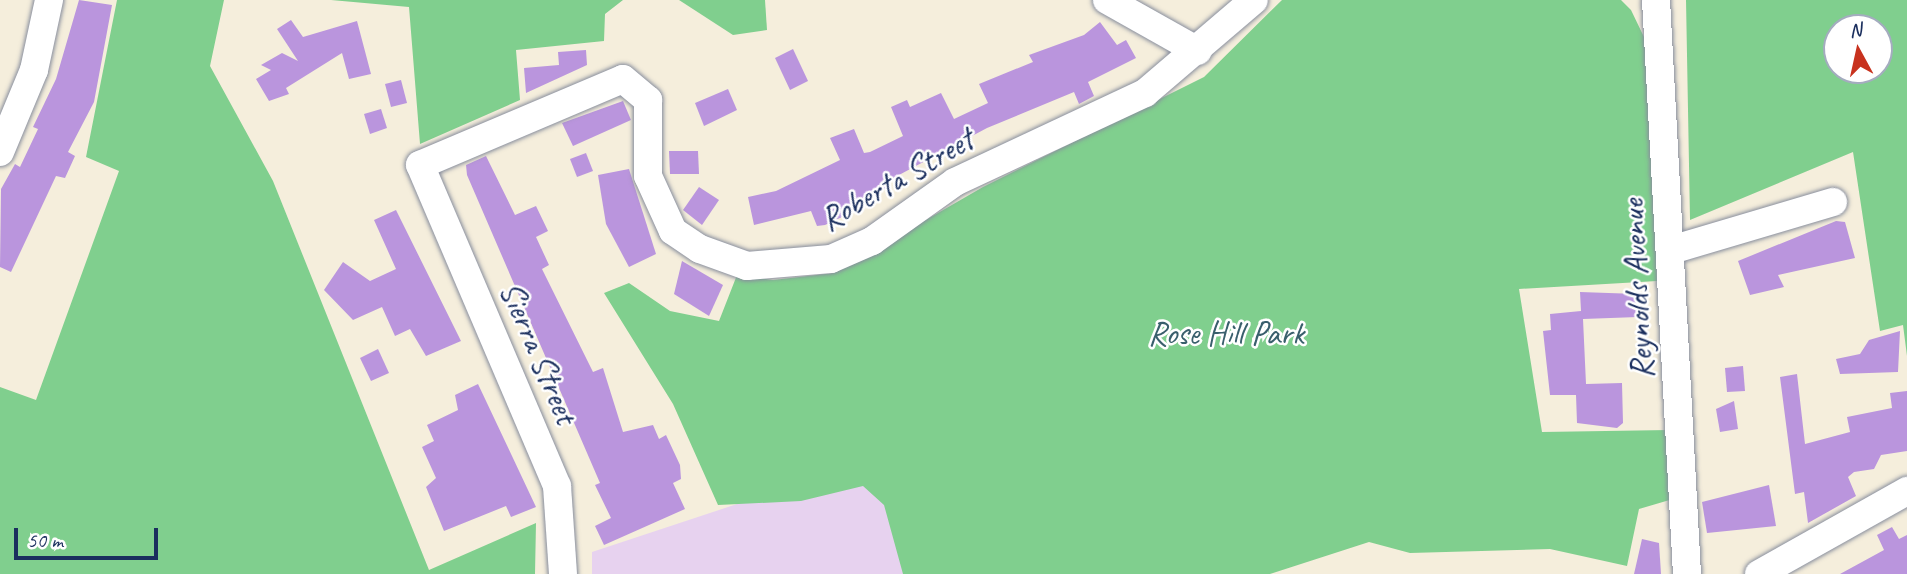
<!DOCTYPE html>
<html>
<head>
<meta charset="utf-8">
<style>
	body { margin:0 }
	#map { position:relative; width:1907px; height:574px; overflow:hidden; background:#f5eedc; font-family:Caveat,sans-serif }
	div>[style] { position:absolute }
	[style*='--x'] { left:calc(var(--x)*1px); top:calc(var(--y)*1px); width:calc(var(--w)*1px); rotate:calc(var(--a)*1deg) }
	.built>* { inset:0; background:#e7d2ef }
	.green>* { inset:0; background:#80cf8e }
	.building>* { inset:0; background:#ba95dd }
	.roads { filter:drop-shadow(0 0 2px #888e9d) drop-shadow(0 0 2px #888e9d) }
	.minor>* { height:28px; margin:-14px; padding:0 14px; transform-origin:14px; border-radius:14px; background:#fff }
	span { translate:-50% -50%; white-space:nowrap; text-align:center; line-height:1.15; -webkit-text-stroke:5px #fff; paint-order:stroke }
	.street-label { font-size:33px; color:#1b2f5e }
	.park-label { font-size:33px; color:#395f6c }
	.north { position:absolute; left:1823px; top:14px; width:70px; height:70px; box-sizing:border-box; background:#fff; border:2px solid #a4acbf; border-radius:50%; rotate:352deg; font-size:19px; font-weight:700; line-height:28px; text-align:center; color:#1b2f5e }
	.north::after { content:''; display:block; margin:auto; width:24px; height:32px; background:#c8321e; clip-path:polygon(50% 0,100% 100%,50% 72%,0 100%) }
	.scale { position:absolute; left:14px; top:528px; width:144px; height:32px; box-sizing:border-box; border:4px solid #1b2f5e; border-top:0; padding-left:9px; font-size:21px; line-height:24px; white-space:nowrap; color:#1b2f5e; -webkit-text-stroke:5px #fff; paint-order:stroke }
</style>
</head>
<body>
<div id="map">
	<div class="built">
		<i style="clip-path:polygon(875px 407px,908px 574px,592px 574px,592px 552px,846px 468px)"></i>
	</div>
	<div class="green">
		<i style="clip-path:polygon(117px 0,224px 0,210px 66px,273px 181px,429px 570px,536px 523px,535px 574px,0 574px,0 387px,36px 400px,119px 171px,86px 157px)"></i>
		<i style="clip-path:polygon(331px 0,623px 0,605px 14px,604px 41px,516px 50px,520px 100px,420px 144px,409px 7px)"></i>
		<i style="clip-path:polygon(679px 0,765px 0,767px 30px,733px 35px)"></i>
		<i style="clip-path:polygon(1282px 0,1621px 0,1631px 10px,1644px 37px,1649px 75px,1657px 281px,1519px 289px,1542px 432px,1669px 430px,1673px 499px,1639px 509px,1627px 566px,1550px 549px,1410px 553px,1369px 542px,1270px 574px,903px 574px,884px 505px,863px 486px,801px 501px,718px 505px,673px 404px,604px 293px,629px 283px,670px 311px,719px 321px,737px 275px,773px 280px,834px 273px,983px 187px,1204px 77px)"></i>
		<i style="clip-path:polygon(evenodd,1686px 0,1907px 0,1907px 356px,1903px 325px,1880px 331px,1853px 152px,1690px 220px,1686px 0,1837px 28px,1879px 28px,1879px 70px,1837px 70px,1837px 28px)"></i>
	</div>
	<div class="building">
		<i style="clip-path:polygon(79px 0,112px 5px,94px 102px,68px 152px,75px 156px,65px 178px,56px 176px,11px 272px,0 267px,1px 189px,15px 164px,20px 167px,38px 129px,33px 127px,56px 79px)"></i>
		<i style="clip-path:polygon(291px 20px,303px 37px,357px 21px,371px 74px,349px 79px,342px 53px,286px 88px,289px 94px,269px 101px,256px 79px,271px 70px,261px 65px,282px 53px,298px 61px,277px 29px)"></i>
		<i style="clip-path:polygon(1100px 22px,1117px 45px,1126px 40px,1136px 58px,1088px 82px,1094px 96px,1079px 104px,1074px 92px,987px 128px,884px 183px,886px 188px,861px 201px,861px 208px,825px 225px,817px 226px,811px 211px,754px 225px,748px 197px,776px 191px,840px 160px,830px 138px,854px 129px,864px 153px,870px 152px,903px 136px,891px 107px,907px 100px,910px 107px,941px 93px,954px 119px,988px 103px,979px 84px,1033px 62px,1029px 55px,1084px 35px)"></i>
		<i style="clip-path:polygon(793px 49px,808px 81px,790px 90px,775px 58px)"></i>
		<i style="clip-path:polygon(586px 50px,587px 65px,526px 93px,524px 68px,559px 65px,558px 52px)"></i>
		<i style="clip-path:polygon(401px 80px,407px 103px,391px 107px,385px 84px)"></i>
		<i style="clip-path:polygon(728px 89px,737px 110px,704px 126px,695px 103px)"></i>
		<i style="clip-path:polygon(623px 101px,631px 120px,573px 146px,562px 123px)"></i>
		<i style="clip-path:polygon(381px 109px,387px 128px,370px 134px,364px 114px)"></i>
		<i style="clip-path:polygon(669px 151px,698px 151px,699px 174px,670px 174px)"></i>
		<i style="clip-path:polygon(586px 153px,593px 171px,577px 177px,570px 159px)"></i>
		<i style="clip-path:polygon(486px 156px,515px 215px,536px 206px,548px 231px,536px 237px,549px 265px,542px 269px,593px 372px,603px 368px,623px 432px,653px 425px,659px 439px,666px 435px,680px 465px,681px 479px,673px 483px,685px 509px,604px 545px,595px 526px,611px 518px,595px 485px,600px 483px,467px 175px,466px 165px)"></i>
		<i style="clip-path:polygon(629px 169px,656px 254px,629px 267px,606px 224px,598px 175px)"></i>
		<i style="clip-path:polygon(699px 187px,719px 200px,702px 225px,683px 210px)"></i>
		<i style="clip-path:polygon(396px 210px,461px 341px,426px 356px,410px 329px,395px 336px,382px 307px,353px 320px,324px 290px,343px 262px,370px 281px,396px 269px,374px 220px)"></i>
		<i style="clip-path:polygon(1836px 221px,1845px 222px,1855px 258px,1778px 275px,1784px 287px,1750px 295px,1738px 261px)"></i>
		<i style="clip-path:polygon(682px 261px,723px 285px,709px 316px,674px 294px)"></i>
		<i style="clip-path:polygon(1580px 292px,1637px 294px,1638px 317px,1583px 319px,1586px 384px,1622px 383px,1623px 423px,1617px 428px,1577px 423px,1576px 395px,1550px 395px,1543px 331px,1551px 330px,1550px 314px,1581px 311px)"></i>
		<i style="clip-path:polygon(1900px 331px,1898px 372px,1840px 374px,1836px 359px,1860px 354px,1869px 340px)"></i>
		<i style="clip-path:polygon(378px 349px,389px 373px,371px 381px,360px 358px)"></i>
		<i style="clip-path:polygon(1743px 366px,1745px 391px,1727px 392px,1725px 368px)"></i>
		<i style="clip-path:polygon(1797px 374px,1805px 444px,1850px 432px,1847px 417px,1892px 408px,1890px 393px,1907px 391px,1907px 451px,1881px 455px,1874px 469px,1854px 472px,1848px 477px,1856px 496px,1808px 523px,1804px 492px,1795px 494px,1780px 377px)"></i>
		<i style="clip-path:polygon(478px 384px,536px 507px,511px 517px,506px 506px,444px 531px,426px 487px,436px 478px,422px 447px,434px 441px,427px 425px,458px 410px,455px 395px)"></i>
		<i style="clip-path:polygon(1734px 401px,1738px 429px,1720px 432px,1716px 409px)"></i>
		<i style="clip-path:polygon(1769px 485px,1776px 526px,1707px 533px,1702px 502px)"></i>
		<i style="clip-path:polygon(1892px 527px,1899px 539px,1907px 535px,1907px 574px,1840px 574px,1884px 550px,1877px 535px)"></i>
		<i style="clip-path:polygon(1642px 539px,1659px 543px,1661px 574px,1634px 574px)"></i>
	</div>
	<div class="roads">
		<div class="minor">
			<i style="--x:1107;--y:0;--w:104;--a:29.3"></i>
			<i style="--x:1656;--y:0;--w:575;--a:86.91"></i>
			<i style="--x:0;--y:152;--w:89;--a:-67.5"></i>
			<i style="--x:34;--y:70;--w:72;--a:-77.9"></i>
			<i style="--x:1671;--y:250;--w:169;--a:-16.5"></i>
			<i style="--x:563;--y:574;--w:88;--a:-93.9"></i>
			<i style="--x:557;--y:486;--w:349;--a:-113.1"></i>
			<i style="--x:420;--y:165;--w:220;--a:-23"></i>
			<i style="--x:623;--y:79;--w:33;--a:40"></i>
			<i style="--x:648;--y:100;--w:76;--a:90"></i>
			<i style="--x:648;--y:176;--w:60;--a:65.6"></i>
			<i style="--x:673;--y:231;--w:32;--a:34"></i>
			<i style="--x:700;--y:249;--w:50;--a:19.9"></i>
			<i style="--x:747;--y:266;--w:84;--a:-4.8"></i>
			<i style="--x:831;--y:259;--w:45;--a:-23.7"></i>
			<i style="--x:872;--y:241;--w:102;--a:-35.4"></i>
			<i style="--x:955;--y:182;--w:210;--a:-25.1"></i>
			<i style="--x:1145;--y:93;--w:143;--a:-40.5"></i>
			<i style="--x:1759;--y:574;--w:170;--a:-29.3"></i>
		</div>
	</div>
	<div class="street-label">
		<span style="left:897px;top:180px;rotate:-30deg">Roberta Street</span>
		<span style="left:1638px;top:289px;rotate:-93deg">Reynolds Avenue</span>
		<span style="left:538px;top:353px;rotate:67deg">Sierra Street</span>
	</div>
	<div class="park-label">
		<span style="left:1226px;top:334px">Rose Hill Park</span>
	</div>
	<div class="north">N</div>
	<div class="scale">50 m</div>
</div>
</body>
</html>
